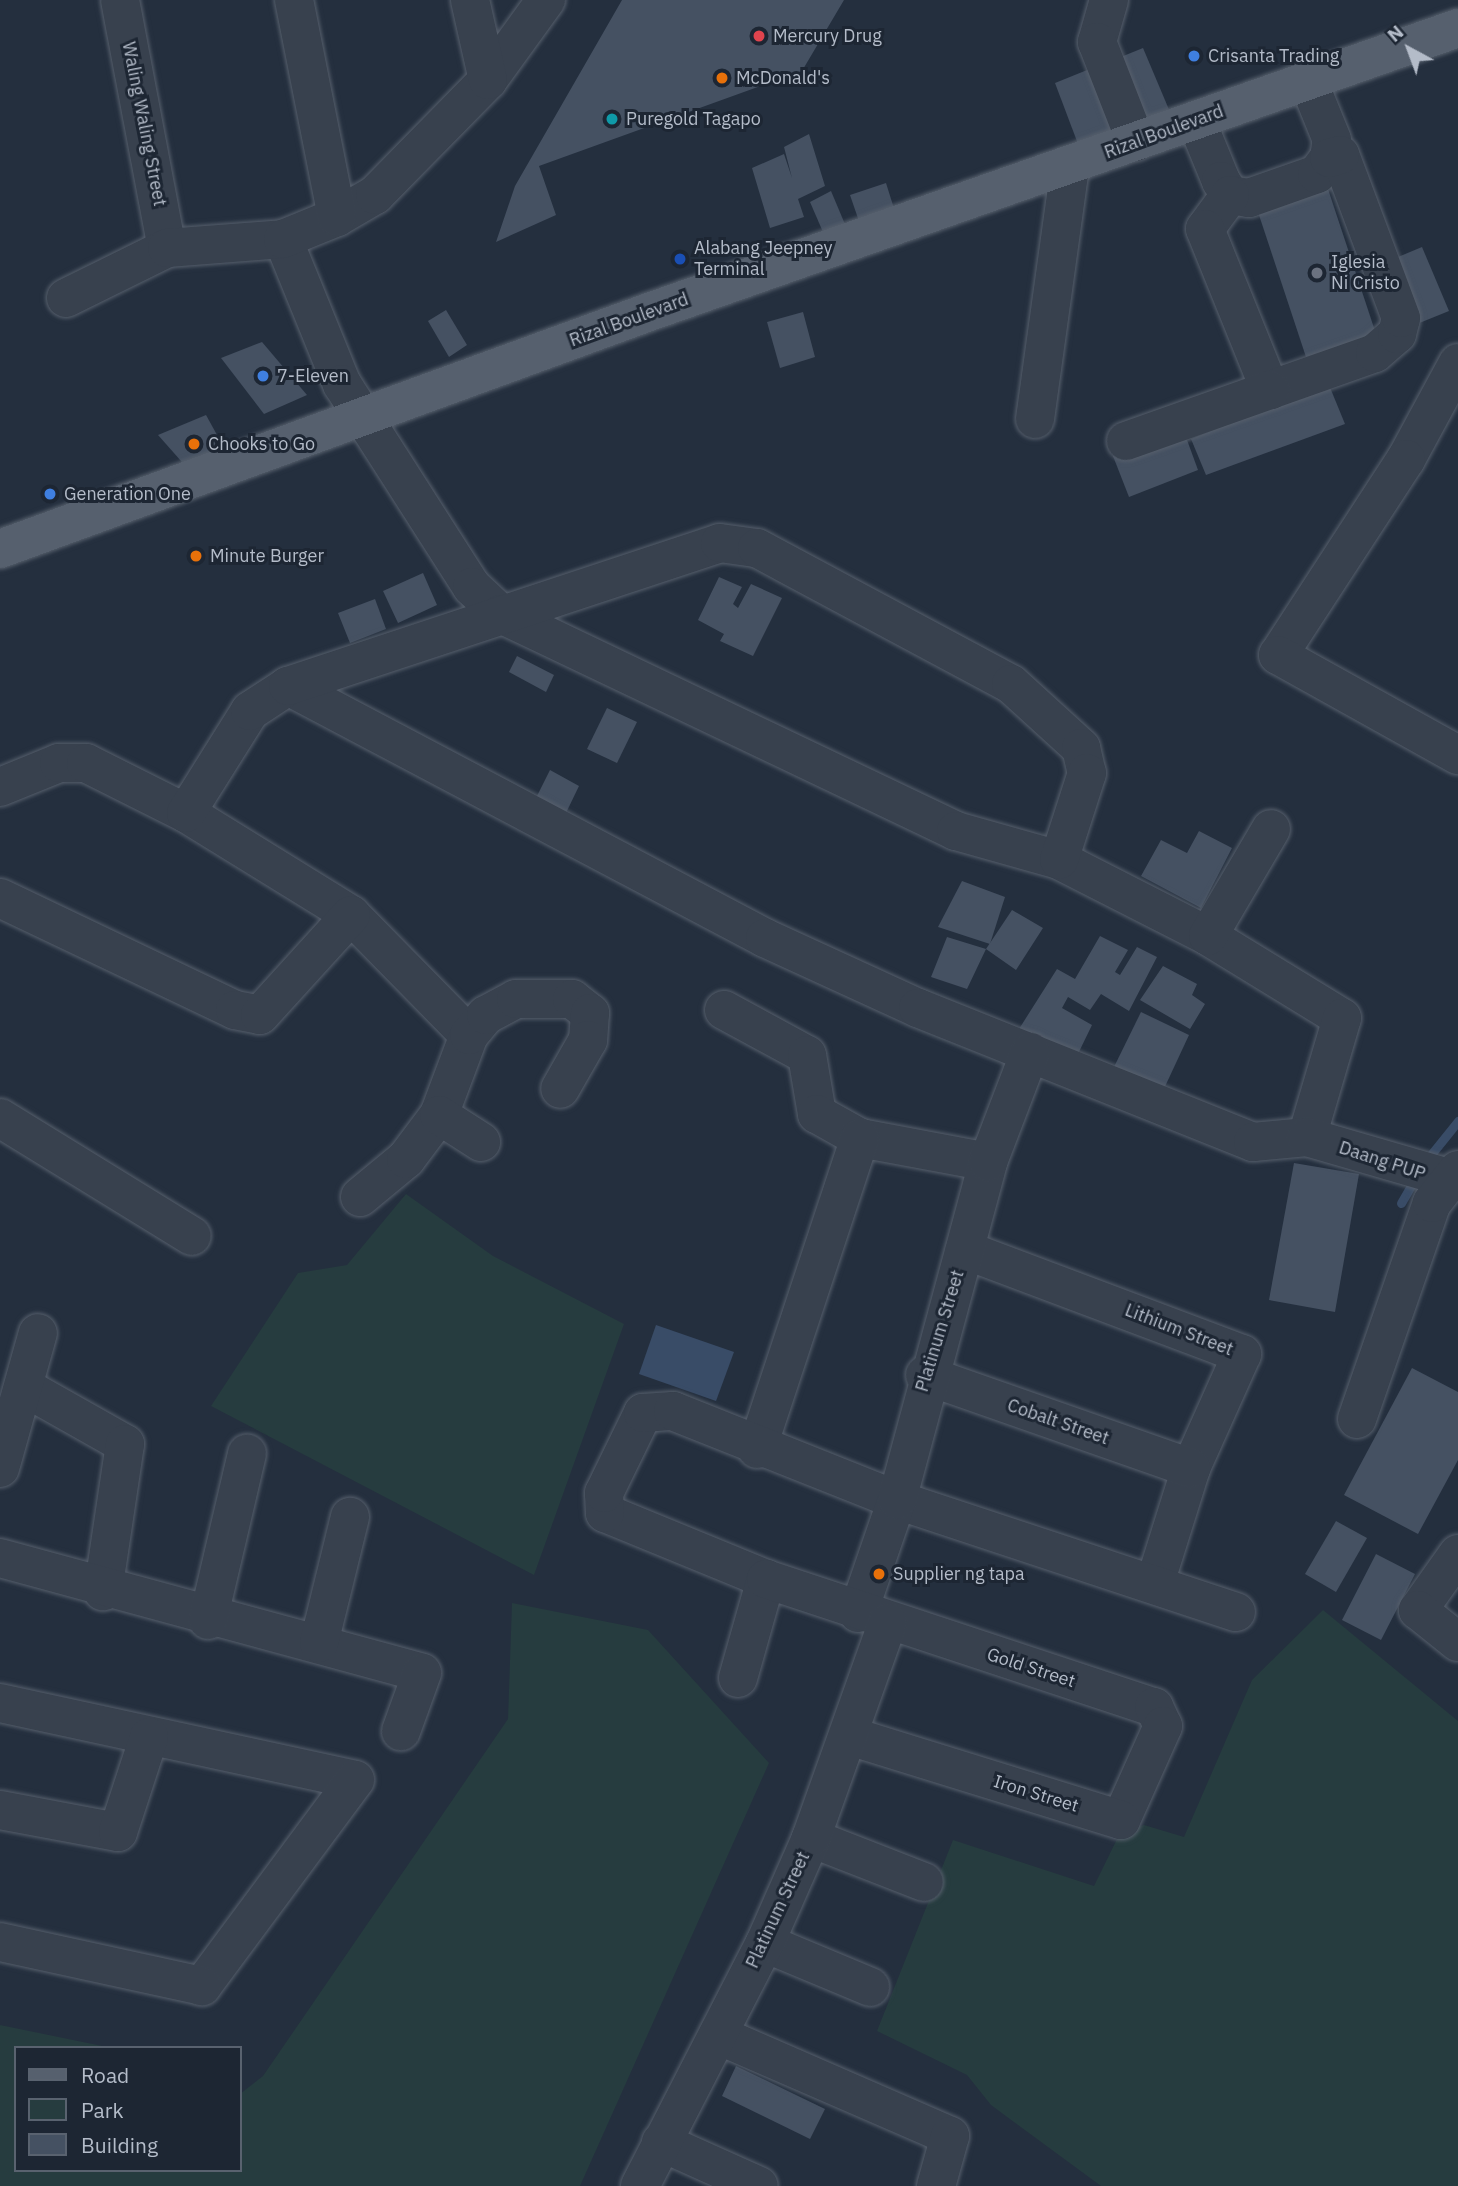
<!DOCTYPE html>
<html>
<head>
<meta charset="utf-8">
<style>
	body { margin:0 }
	#map { position:relative; width:1458px; height:2186px; overflow:hidden; background:#242f3e; font-family:"IBM Plex Sans",sans-serif }
	div>[style] { position:absolute }
	[style*='--x'] { left:calc(var(--x)*1px); top:calc(var(--y)*1px); width:calc(var(--w)*1px); rotate:calc(var(--a)*1deg) }
	.green>* { inset:0; background:#263c3f }
	.water>* { inset:0; background:#394c67 }
	.stream>* { height:9px; margin:-4.5px; padding:0 4.5px; transform-origin:4.5px; border-radius:4.5px; background:#394c67 }
	.building>* { inset:0; background:#455162 }
	.roads { filter:drop-shadow(0 0 2px #565f6c) drop-shadow(0 0 2px #565f6c) }
	.minor>* { height:38px; margin:-19px; padding:0 19px; transform-origin:19px; border-radius:19px; background:#38414e }
	.major>* { height:38px; margin:-19px; padding:0 19px; transform-origin:19px; border-radius:19px; background:#56606e }
	.dots>* { width:19px; height:19px; translate:-50% -50%; box-sizing:border-box; border:4px solid #1d2633; border-radius:50% }
	span { translate:-50% -50%; white-space:nowrap; text-align:center; line-height:1.15; -webkit-text-stroke:6px #1d2633; paint-order:stroke }
	.poi-label { font-size:18px; color:#b4bcc9 }
	.left { translate:0 -50%; text-align:left }
	.street-label { font-size:18px; color:#b4bcc9 }
	.legend { position:absolute; left:14px; top:2046px; width:228px; height:126px; box-sizing:border-box; background:#1d2633; border:2px solid #59626f; margin:0; padding:9px 12px; list-style:none; font-size:21px; color:#b4bcc9 }
	.legend li { display:flex; align-items:center; gap:14px; height:35px }
	.legend b { width:35px; border:2px solid #59626f }
	.north { position:absolute; left:1374px; top:14px; width:70px; height:70px; -webkit-text-stroke:5px #1d2633; paint-order:stroke; rotate:319deg; font-size:19px; font-weight:700; line-height:28px; text-align:center; color:#b4bcc9 }
	.north::after { content:''; display:block; margin:auto; width:24px; height:32px; background:#b4bcc9; clip-path:polygon(50% 0,100% 100%,50% 72%,0 100%) }
</style>
</head>
<body>
<div id="map">
	<div class="green">
		<i style="clip-path:polygon(406px 1194px,493px 1256px,624px 1324px,534px 1575px,211px 1406px,298px 1273px,347px 1265px)"></i>
		<i style="clip-path:polygon(512px 1603px,648px 1630px,769px 1763px,580px 2186px,0 2186px,0 2025px,112px 2048px,16px 2048px,16px 2170px,240px 2170px,240px 2094px,263px 2076px,508px 1719px)"></i>
		<i style="clip-path:polygon(1323px 1610px,1458px 1721px,1458px 2186px,1101px 2186px,991px 2105px,967px 2075px,877px 2031px,953px 1840px,1094px 1886px,1119px 1835px,1144px 1825px,1184px 1837px,1252px 1680px)"></i>
	</div>
	<div class="water">
		<i style="clip-path:polygon(656px 1325px,734px 1352px,716px 1401px,639px 1374px)"></i>
	</div>
	<div class="stream">
		<i style="--x:1425;--y:1162;--w:53;--a:-51.2"></i>
		<i style="--x:1401;--y:1203;--w:30;--a:-60"></i>
	</div>
	<div class="building">
		<i style="clip-path:polygon(622px 0,844px 0,802px 71px,539px 166px,556px 215px,496px 242px,515px 186px)"></i>
		<i style="clip-path:polygon(1143px 48px,1170px 112px,1137px 125px,1111px 61px)"></i>
		<i style="clip-path:polygon(1097px 66px,1120px 128px,1078px 144px,1055px 83px)"></i>
		<i style="clip-path:polygon(809px 134px,825px 186px,798px 199px,804px 217px,770px 228px,752px 168px,784px 154px,792px 178px,784px 147px)"></i>
		<i style="clip-path:polygon(886px 183px,897px 218px,862px 230px,850px 195px)"></i>
		<i style="clip-path:polygon(1328px 189px,1376px 334px,1306px 357px,1258px 212px)"></i>
		<i style="clip-path:polygon(831px 191px,847px 229px,826px 239px,810px 202px)"></i>
		<i style="clip-path:polygon(1422px 247px,1449px 311px,1412px 326px,1386px 262px)"></i>
		<i style="clip-path:polygon(446px 310px,467px 345px,449px 357px,428px 321px)"></i>
		<i style="clip-path:polygon(803px 312px,815px 357px,780px 368px,767px 322px)"></i>
		<i style="clip-path:polygon(262px 342px,307px 395px,264px 414px,221px 358px)"></i>
		<i style="clip-path:polygon(1329px 385px,1345px 424px,1206px 475px,1191px 439px)"></i>
		<i style="clip-path:polygon(206px 415px,227px 453px,189px 470px,158px 435px)"></i>
		<i style="clip-path:polygon(1183px 429px,1198px 470px,1129px 497px,1113px 456px)"></i>
		<i style="clip-path:polygon(423px 573px,437px 605px,398px 623px,383px 591px)"></i>
		<i style="clip-path:polygon(719px 577px,742px 587px,733px 604px,738px 608px,751px 584px,782px 598px,753px 656px,720px 641px,724px 634px,698px 620px)"></i>
		<i style="clip-path:polygon(375px 599px,386px 629px,350px 643px,338px 613px)"></i>
		<i style="clip-path:polygon(517px 656px,554px 675px,546px 692px,509px 672px)"></i>
		<i style="clip-path:polygon(607px 708px,637px 722px,617px 763px,587px 749px)"></i>
		<i style="clip-path:polygon(550px 770px,579px 786px,565px 815px,534px 802px)"></i>
		<i style="clip-path:polygon(1199px 831px,1232px 848px,1201px 908px,1141px 876px,1161px 840px,1187px 853px)"></i>
		<i style="clip-path:polygon(962px 881px,1005px 897px,990px 944px,938px 927px)"></i>
		<i style="clip-path:polygon(1012px 910px,1043px 928px,1016px 970px,986px 949px,967px 989px,931px 977px,947px 937px,986px 949px)"></i>
		<i style="clip-path:polygon(1100px 936px,1128px 950px,1115px 972px,1120px 975px,1137px 947px,1157px 957px,1129px 1011px,1101px 994px,1090px 1010px,1068px 997px,1062px 1008px,1092px 1025px,1075px 1060px,1019px 1029px,1057px 969px,1075px 979px)"></i>
		<i style="clip-path:polygon(1163px 966px,1197px 984px,1192px 995px,1205px 1004px,1190px 1029px,1140px 1000px)"></i>
		<i style="clip-path:polygon(1141px 1012px,1189px 1035px,1162px 1093px,1113px 1069px)"></i>
		<i style="clip-path:polygon(1294px 1163px,1359px 1174px,1335px 1312px,1269px 1300px)"></i>
		<i style="clip-path:polygon(1412px 1368px,1458px 1392px,1458px 1460px,1418px 1534px,1344px 1495px)"></i>
		<i style="clip-path:polygon(1336px 1521px,1367px 1538px,1336px 1592px,1305px 1574px)"></i>
		<i style="clip-path:polygon(1376px 1554px,1415px 1574px,1381px 1640px,1342px 1620px)"></i>
		<i style="clip-path:polygon(736px 2066px,825px 2109px,810px 2139px,722px 2096px)"></i>
	</div>
	<div class="roads">
		<div class="minor">
			<i style="--x:120;--y:0;--w:252;--a:79.3"></i>
			<i style="--x:1109;--y:0;--w:44;--a:105.9"></i>
			<i style="--x:1097;--y:42;--w:107;--a:68.7"></i>
			<i style="--x:488;--y:80;--w:99;--a:-54.1"></i>
			<i style="--x:1196;--y:120;--w:66;--a:67.7"></i>
			<i style="--x:1221;--y:181;--w:17;--a:57"></i>
			<i style="--x:1230;--y:195;--w:19;--a:9"></i>
			<i style="--x:1249;--y:198;--w:72;--a:-19.4"></i>
			<i style="--x:1317;--y:174;--w:20;--a:-53"></i>
			<i style="--x:1329;--y:158;--w:18;--a:-81"></i>
			<i style="--x:1332;--y:140;--w:64;--a:-112.1"></i>
			<i style="--x:1230;--y:195;--w:42;--a:126.3"></i>
			<i style="--x:1205;--y:229;--w:174;--a:68"></i>
			<i style="--x:1270;--y:390;--w:111;--a:-19.4"></i>
			<i style="--x:1375;--y:353;--w:29;--a:-41"></i>
			<i style="--x:1397;--y:334;--w:16;--a:-76"></i>
			<i style="--x:1401;--y:318;--w:174;--a:-110.5"></i>
			<i style="--x:1340;--y:155;--w:11;--a:165"></i>
			<i style="--x:337;--y:217;--w:44;--a:-30.1"></i>
			<i style="--x:375;--y:195;--w:161;--a:-45.5"></i>
			<i style="--x:488;--y:80;--w:82;--a:-102.7"></i>
			<i style="--x:283;--y:239;--w:157;--a:67.9"></i>
			<i style="--x:342;--y:384;--w:241;--a:57.4"></i>
			<i style="--x:472;--y:587;--w:40;--a:43"></i>
			<i style="--x:501;--y:614;--w:504;--a:25.5"></i>
			<i style="--x:956;--y:831;--w:107;--a:15.7"></i>
			<i style="--x:1059;--y:860;--w:167;--a:27"></i>
			<i style="--x:1208;--y:936;--w:157;--a:31.5"></i>
			<i style="--x:1342;--y:1018;--w:124;--a:106.4"></i>
			<i style="--x:66;--y:298;--w:113;--a:-26.3"></i>
			<i style="--x:167;--y:248;--w:116;--a:-4.4"></i>
			<i style="--x:283;--y:239;--w:58;--a:-22.2"></i>
			<i style="--x:337;--y:217;--w:221;--a:-101.2"></i>
			<i style="--x:1458;--y:363;--w:109;--a:118.4"></i>
			<i style="--x:1406;--y:459;--w:234;--a:123.1"></i>
			<i style="--x:1278;--y:655;--w:206;--a:29.1"></i>
			<i style="--x:1035;--y:419;--w:254;--a:-82.1"></i>
			<i style="--x:1126;--y:441;--w:153;--a:-19.5"></i>
			<i style="--x:288;--y:686;--w:539;--a:27.85"></i>
			<i style="--x:765;--y:938;--w:168;--a:24.6"></i>
			<i style="--x:918;--y:1008;--w:361;--a:21.8"></i>
			<i style="--x:1253;--y:1142;--w:54;--a:-5.3"></i>
			<i style="--x:1307;--y:1137;--w:157;--a:16.2"></i>
			<i style="--x:0;--y:787;--w:64;--a:-22.1"></i>
			<i style="--x:59;--y:763;--w:27;--a:0"></i>
			<i style="--x:86;--y:763;--w:112;--a:26.6"></i>
			<i style="--x:186;--y:813;--w:194;--a:31.7"></i>
			<i style="--x:351;--y:915;--w:168;--a:45.5"></i>
			<i style="--x:469;--y:1035;--w:85;--a:110.6"></i>
			<i style="--x:186;--y:813;--w:120;--a:-57.9"></i>
			<i style="--x:250;--y:711;--w:45;--a:-33.3"></i>
			<i style="--x:288;--y:686;--w:455;--a:-18.3"></i>
			<i style="--x:720;--y:543;--w:37;--a:8"></i>
			<i style="--x:757;--y:548;--w:288;--a:28.2"></i>
			<i style="--x:1011;--y:684;--w:95;--a:42.4"></i>
			<i style="--x:1081;--y:748;--w:26;--a:77"></i>
			<i style="--x:1087;--y:773;--w:91;--a:107.8"></i>
			<i style="--x:0;--y:898;--w:260;--a:25.5"></i>
			<i style="--x:235;--y:1010;--w:25;--a:11"></i>
			<i style="--x:260;--y:1015;--w:135;--a:-47.7"></i>
			<i style="--x:1208;--y:936;--w:124;--a:-59.5"></i>
			<i style="--x:724;--y:1010;--w:94;--a:28.5"></i>
			<i style="--x:807;--y:1055;--w:60;--a:80.4"></i>
			<i style="--x:817;--y:1114;--w:49;--a:29.2"></i>
			<i style="--x:860;--y:1138;--w:130;--a:10.6"></i>
			<i style="--x:469;--y:1035;--w:26;--a:-50"></i>
			<i style="--x:486;--y:1015;--w:34;--a:-28"></i>
			<i style="--x:516;--y:999;--w:56;--a:0"></i>
			<i style="--x:572;--y:999;--w:23;--a:38"></i>
			<i style="--x:590;--y:1013;--w:27;--a:94"></i>
			<i style="--x:588;--y:1040;--w:56;--a:119.7"></i>
			<i style="--x:0;--y:1118;--w:225;--a:31.6"></i>
			<i style="--x:360;--y:1197;--w:60;--a:-39.6"></i>
			<i style="--x:406;--y:1159;--w:55;--a:-53.1"></i>
			<i style="--x:439;--y:1115;--w:50;--a:32.7"></i>
			<i style="--x:965;--y:1250;--w:296;--a:20.6"></i>
			<i style="--x:1242;--y:1354;--w:125;--a:114.1"></i>
			<i style="--x:1191;--y:1468;--w:121;--a:107.4"></i>
			<i style="--x:925;--y:1375;--w:282;--a:19.3"></i>
			<i style="--x:24;--y:1387;--w:116;--a:29.4"></i>
			<i style="--x:125;--y:1444;--w:149;--a:98.5"></i>
			<i style="--x:1357;--y:1419;--w:229;--a:-70.9"></i>
			<i style="--x:1432;--y:1203;--w:42;--a:-51.8"></i>
			<i style="--x:757;--y:1449;--w:328;--a:-71.7"></i>
			<i style="--x:0;--y:1468;--w:140;--a:-74.3"></i>
			<i style="--x:1458;--y:1554;--w:69;--a:125.5"></i>
			<i style="--x:1418;--y:1610;--w:51;--a:38.7"></i>
			<i style="--x:0;--y:1558;--w:437;--a:15.2"></i>
			<i style="--x:422;--y:1673;--w:62;--a:109.9"></i>
			<i style="--x:766;--y:1579;--w:174;--a:-157.7"></i>
			<i style="--x:605;--y:1513;--w:20;--a:-93"></i>
			<i style="--x:604;--y:1493;--w:89;--a:-64"></i>
			<i style="--x:643;--y:1413;--w:30;--a:-4"></i>
			<i style="--x:673;--y:1411;--w:241;--a:21.7"></i>
			<i style="--x:897;--y:1500;--w:357;--a:18.3"></i>
			<i style="--x:858;--y:1613;--w:120;--a:-71"></i>
			<i style="--x:897;--y:1500;--w:350;--a:-74.9"></i>
			<i style="--x:988;--y:1162;--w:118;--a:-69.1"></i>
			<i style="--x:208;--y:1620;--w:171;--a:-76.8"></i>
			<i style="--x:319;--y:1643;--w:130;--a:-76.2"></i>
			<i style="--x:738;--y:1678;--w:103;--a:-74.2"></i>
			<i style="--x:766;--y:1579;--w:409;--a:18.3"></i>
			<i style="--x:1154;--y:1707;--w:21;--a:65"></i>
			<i style="--x:1163;--y:1726;--w:103;--a:114.1"></i>
			<i style="--x:1121;--y:1820;--w:284;--a:-162.8"></i>
			<i style="--x:0;--y:1703;--w:363;--a:12.2"></i>
			<i style="--x:355;--y:1780;--w:257;--a:126.6"></i>
			<i style="--x:202;--y:1986;--w:207;--a:-167.7"></i>
			<i style="--x:0;--y:1810;--w:120;--a:10.6"></i>
			<i style="--x:118;--y:1832;--w:100;--a:-71.9"></i>
			<i style="--x:811;--y:1838;--w:121;--a:21.3"></i>
			<i style="--x:765;--y:1943;--w:114;--a:22.7"></i>
			<i style="--x:718;--y:2035;--w:253;--a:23.5"></i>
			<i style="--x:950;--y:2136;--w:52;--a:105.6"></i>
			<i style="--x:661;--y:2142;--w:107;--a:24.2"></i>
			<i style="--x:640;--y:2186;--w:273;--a:-62.8"></i>
			<i style="--x:765;--y:1943;--w:115;--a:-66.3"></i>
			<i style="--x:811;--y:1838;--w:229;--a:-70.4"></i>
		</div>
		<div class="major">
			<i style="--x:0;--y:549;--w:691;--a:-20.06"></i>
			<i style="--x:649;--y:312;--w:857;--a:-19.34"></i>
		</div>
	</div>
	<div class="dots">
		<i style="left:759px;top:36px;background:#e0444e"></i>
		<i style="left:1194px;top:56px;background:#3f7fe0"></i>
		<i style="left:722px;top:78px;background:#e8710a"></i>
		<i style="left:612px;top:119px;background:#0f9aa8"></i>
		<i style="left:680px;top:259px;background:#1a4fb4"></i>
		<i style="left:1317px;top:273px;background:#6b7280"></i>
		<i style="left:263px;top:376px;background:#3f7fe0"></i>
		<i style="left:194px;top:444px;background:#e8710a"></i>
		<i style="left:50px;top:494px;background:#3f7fe0"></i>
		<i style="left:196px;top:556px;background:#e8710a"></i>
		<i style="left:879px;top:1574px;background:#e8710a"></i>
	</div>
	<div class="poi-label">
		<span class="left" style="left:773px;top:36px">Mercury Drug</span>
		<span class="left" style="left:1208px;top:56px">Crisanta Trading</span>
		<span class="left" style="left:736px;top:78px">McDonald's</span>
		<span class="left" style="left:626px;top:119px">Puregold Tagapo</span>
		<span class="left" style="left:694px;top:259px">Alabang Jeepney<br>Terminal</span>
		<span class="left" style="left:1331px;top:273px">Iglesia<br>Ni Cristo</span>
		<span class="left" style="left:277px;top:376px">7-Eleven</span>
		<span class="left" style="left:208px;top:444px">Chooks to Go</span>
		<span class="left" style="left:64px;top:494px">Generation One</span>
		<span class="left" style="left:210px;top:556px">Minute Burger</span>
		<span class="left" style="left:893px;top:1574px">Supplier ng tapa</span>
	</div>
	<div class="street-label">
		<span style="left:144px;top:124px;rotate:79deg">Waling Waling Street</span>
		<span style="left:1164px;top:132px;rotate:-20deg">Rizal Boulevard</span>
		<span style="left:629px;top:320px;rotate:-20deg">Rizal Boulevard</span>
		<span style="left:1382px;top:1161px;rotate:18deg">Daang PUP</span>
		<span style="left:1179px;top:1330px;rotate:21deg">Lithium Street</span>
		<span style="left:940px;top:1331px;rotate:-73deg">Platinum Street</span>
		<span style="left:1058px;top:1422px;rotate:19deg">Cobalt Street</span>
		<span style="left:1031px;top:1668px;rotate:18deg">Gold Street</span>
		<span style="left:1036px;top:1794px;rotate:17deg">Iron Street</span>
		<span style="left:778px;top:1910px;rotate:-65deg">Platinum Street</span>
	</div>
	<ul class="legend">
	<li><b style="height:9px;background:#56606e"></b>Road</li>
	<li><b style="height:19px;background:#263c3f"></b>Park</li>
	<li><b style="height:19px;background:#455162"></b>Building</li>
	</ul>
	<div class="north">N</div>
</div>
</body>
</html>
